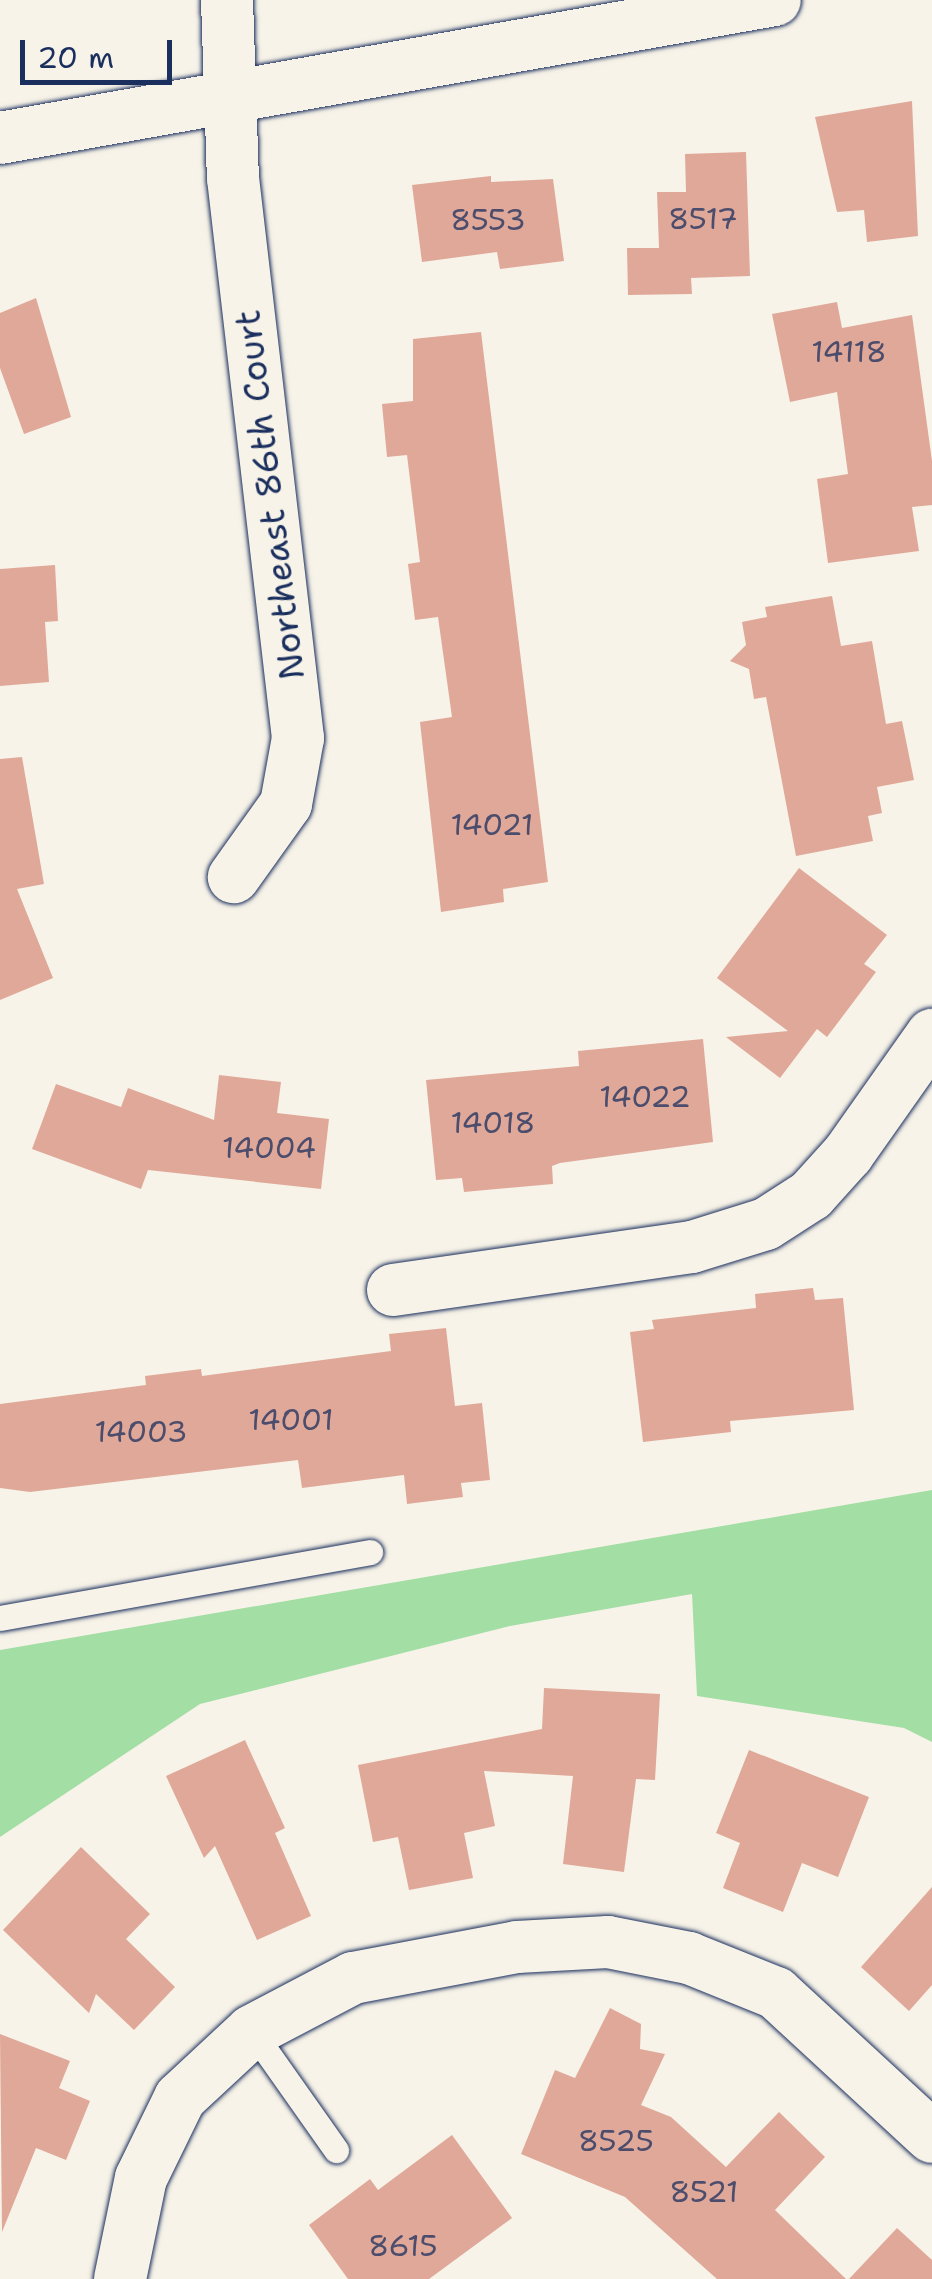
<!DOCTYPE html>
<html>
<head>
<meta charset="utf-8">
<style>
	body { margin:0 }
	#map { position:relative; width:932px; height:2279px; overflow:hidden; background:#f7f3e8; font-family:"Shantell Sans",sans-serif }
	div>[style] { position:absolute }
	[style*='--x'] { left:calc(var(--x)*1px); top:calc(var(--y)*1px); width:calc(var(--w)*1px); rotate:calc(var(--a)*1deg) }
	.green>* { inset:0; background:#a3dea5 }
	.building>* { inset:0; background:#e0a898 }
	.roads { filter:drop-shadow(0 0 2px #1b2f5e) drop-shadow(0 0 2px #1b2f5e) }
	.service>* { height:25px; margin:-12.5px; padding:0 12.5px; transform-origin:12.5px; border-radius:12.5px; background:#f7f3e8 }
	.minor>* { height:52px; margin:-26px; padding:0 26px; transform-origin:26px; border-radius:26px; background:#f7f3e8 }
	span { translate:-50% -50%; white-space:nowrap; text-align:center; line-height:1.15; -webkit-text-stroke:10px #f7f3e8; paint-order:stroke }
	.number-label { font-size:30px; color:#4c4d6c }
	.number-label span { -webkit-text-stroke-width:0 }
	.street-label { font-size:35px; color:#1b2f5e }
	.scale { position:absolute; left:20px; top:40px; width:152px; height:45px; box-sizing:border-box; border:5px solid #1b2f5e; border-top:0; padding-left:12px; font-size:30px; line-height:35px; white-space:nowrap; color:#1b2f5e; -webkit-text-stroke:8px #f7f3e8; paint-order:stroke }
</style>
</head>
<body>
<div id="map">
	<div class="green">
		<i style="clip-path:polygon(932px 1490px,932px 1742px,904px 1728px,697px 1696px,692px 1594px,510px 1626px,200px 1704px,0 1837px,0 1650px)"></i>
	</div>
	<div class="building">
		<i style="clip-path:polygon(912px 101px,918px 236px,867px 242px,864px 210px,837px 212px,815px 117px)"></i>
		<i style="clip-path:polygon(746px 152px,750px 276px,691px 278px,692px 294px,628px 295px,627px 248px,659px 248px,657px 192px,686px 192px,685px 154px)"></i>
		<i style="clip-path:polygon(491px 176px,491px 182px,553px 179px,564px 261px,500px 269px,497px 252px,422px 262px,412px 185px)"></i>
		<i style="clip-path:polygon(36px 298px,71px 417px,24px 434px,0 368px,0 313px)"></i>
		<i style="clip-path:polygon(837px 302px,842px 328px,912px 315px,932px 461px,932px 505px,912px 507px,919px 551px,828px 563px,817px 479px,848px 474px,837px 392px,790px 402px,772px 314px)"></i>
		<i style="clip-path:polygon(481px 332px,548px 882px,503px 889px,504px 902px,441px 912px,420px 722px,452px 717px,438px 617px,415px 620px,408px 564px,420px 562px,407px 455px,387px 457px,382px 404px,413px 401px,413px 339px)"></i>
		<i style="clip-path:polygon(55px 565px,58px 621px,45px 622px,49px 682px,0 686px,0 569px)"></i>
		<i style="clip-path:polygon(832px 596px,841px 646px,872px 641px,886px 724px,902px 721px,914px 780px,877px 787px,882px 813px,868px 816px,873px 841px,796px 856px,766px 697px,754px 699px,749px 669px,730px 661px,746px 645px,742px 622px,767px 617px,765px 607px)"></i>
		<i style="clip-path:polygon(22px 757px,44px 884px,17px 889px,53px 978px,0 1000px,0 759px)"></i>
		<i style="clip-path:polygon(799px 868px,887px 935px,864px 964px,876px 972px,827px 1037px,817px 1029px,780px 1078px,726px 1037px,788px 1031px,717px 978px)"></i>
		<i style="clip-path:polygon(703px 1039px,713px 1142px,560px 1163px,552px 1166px,553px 1184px,464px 1192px,462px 1178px,436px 1180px,426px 1080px,579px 1066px,578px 1051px)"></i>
		<i style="clip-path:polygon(219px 1075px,281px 1082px,277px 1113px,329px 1119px,321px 1189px,148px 1170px,141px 1189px,32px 1149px,56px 1084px,121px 1107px,128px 1088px,214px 1120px)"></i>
		<i style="clip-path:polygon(813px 1288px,815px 1300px,843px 1298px,854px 1410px,730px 1421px,731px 1432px,643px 1442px,630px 1332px,654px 1329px,652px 1320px,756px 1308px,755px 1294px)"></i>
		<i style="clip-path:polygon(446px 1328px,455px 1406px,482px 1403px,490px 1480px,461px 1483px,463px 1497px,407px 1504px,404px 1475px,302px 1488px,298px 1460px,30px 1492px,0 1488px,0 1404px,146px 1385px,145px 1376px,201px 1369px,202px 1376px,391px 1351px,389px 1334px)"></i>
		<i style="clip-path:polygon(544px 1688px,660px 1694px,655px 1780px,636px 1779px,624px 1872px,563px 1864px,573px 1776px,484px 1771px,495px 1826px,464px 1833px,473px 1878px,409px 1890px,398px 1837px,373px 1842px,358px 1765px,542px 1729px)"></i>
		<i style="clip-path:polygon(245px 1740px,285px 1828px,275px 1833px,311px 1916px,257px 1940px,215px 1846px,204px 1858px,166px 1776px)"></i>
		<i style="clip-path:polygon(749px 1750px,869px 1797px,838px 1877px,802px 1863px,783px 1912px,723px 1888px,740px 1843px,716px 1833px)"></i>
		<i style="clip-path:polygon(81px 1847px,150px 1914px,126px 1939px,175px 1987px,134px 2030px,96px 1994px,89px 2013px,3px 1930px)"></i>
		<i style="clip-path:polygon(932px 1887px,932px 1985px,909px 2011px,861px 1967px)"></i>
		<i style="clip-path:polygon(610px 2008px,641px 2024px,640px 2049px,665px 2054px,641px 2105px,671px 2117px,726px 2167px,779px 2112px,825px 2157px,775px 2210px,846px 2279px,717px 2279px,625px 2197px,521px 2154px,555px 2070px,575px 2078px)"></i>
		<i style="clip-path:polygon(0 2034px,70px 2061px,59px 2088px,90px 2101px,66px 2160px,36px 2148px,2px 2232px)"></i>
		<i style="clip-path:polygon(452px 2135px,512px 2218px,429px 2279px,348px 2279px,309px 2225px,370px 2179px,378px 2190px)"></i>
		<i style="clip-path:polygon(897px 2228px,932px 2260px,932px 2279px,849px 2279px)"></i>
	</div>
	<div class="roads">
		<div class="service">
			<i style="--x:0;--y:1618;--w:376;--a:-10.1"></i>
			<i style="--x:252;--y:2031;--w:146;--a:54.8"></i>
		</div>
		<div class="minor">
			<i style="--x:227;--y:0;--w:178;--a:88.1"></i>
			<i style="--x:233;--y:178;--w:564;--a:83.38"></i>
			<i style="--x:298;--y:738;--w:67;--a:100.3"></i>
			<i style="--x:286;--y:804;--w:90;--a:125.5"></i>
			<i style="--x:0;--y:138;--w:787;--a:-10.1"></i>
			<i style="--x:393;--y:1290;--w:302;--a:-8.2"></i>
			<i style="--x:692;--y:1247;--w:77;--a:-17.3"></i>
			<i style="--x:766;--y:1224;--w:54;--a:-32.8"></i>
			<i style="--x:811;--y:1195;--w:55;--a:-47.9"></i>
			<i style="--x:848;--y:1154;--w:146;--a:-54.8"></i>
			<i style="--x:120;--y:2279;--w:103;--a:-78.3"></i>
			<i style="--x:141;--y:2178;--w:89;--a:-64"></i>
			<i style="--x:180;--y:2098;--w:98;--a:-42.9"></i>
			<i style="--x:252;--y:2031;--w:114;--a:-27.7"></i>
			<i style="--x:353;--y:1978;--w:167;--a:-10.7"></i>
			<i style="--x:517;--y:1947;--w:91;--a:-3.1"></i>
			<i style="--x:608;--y:1942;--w:83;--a:11.2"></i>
			<i style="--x:689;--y:1958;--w:94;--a:21.9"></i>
			<i style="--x:776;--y:1993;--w:212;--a:42.7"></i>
		</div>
	</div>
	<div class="number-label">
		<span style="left:703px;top:219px">8517</span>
		<span style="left:488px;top:220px">8553</span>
		<span style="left:849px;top:352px">14118</span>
		<span style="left:492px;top:825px">14021</span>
		<span style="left:645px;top:1097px">14022</span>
		<span style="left:493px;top:1123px">14018</span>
		<span style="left:269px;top:1148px">14004</span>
		<span style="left:291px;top:1420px">14001</span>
		<span style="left:141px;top:1432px">14003</span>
		<span style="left:616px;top:2141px">8525</span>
		<span style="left:704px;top:2192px">8521</span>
		<span style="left:403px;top:2246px">8615</span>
	</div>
	<div class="street-label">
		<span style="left:270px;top:495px;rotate:-97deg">Northeast 86th Court</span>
	</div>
	<div class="scale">20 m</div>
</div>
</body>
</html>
